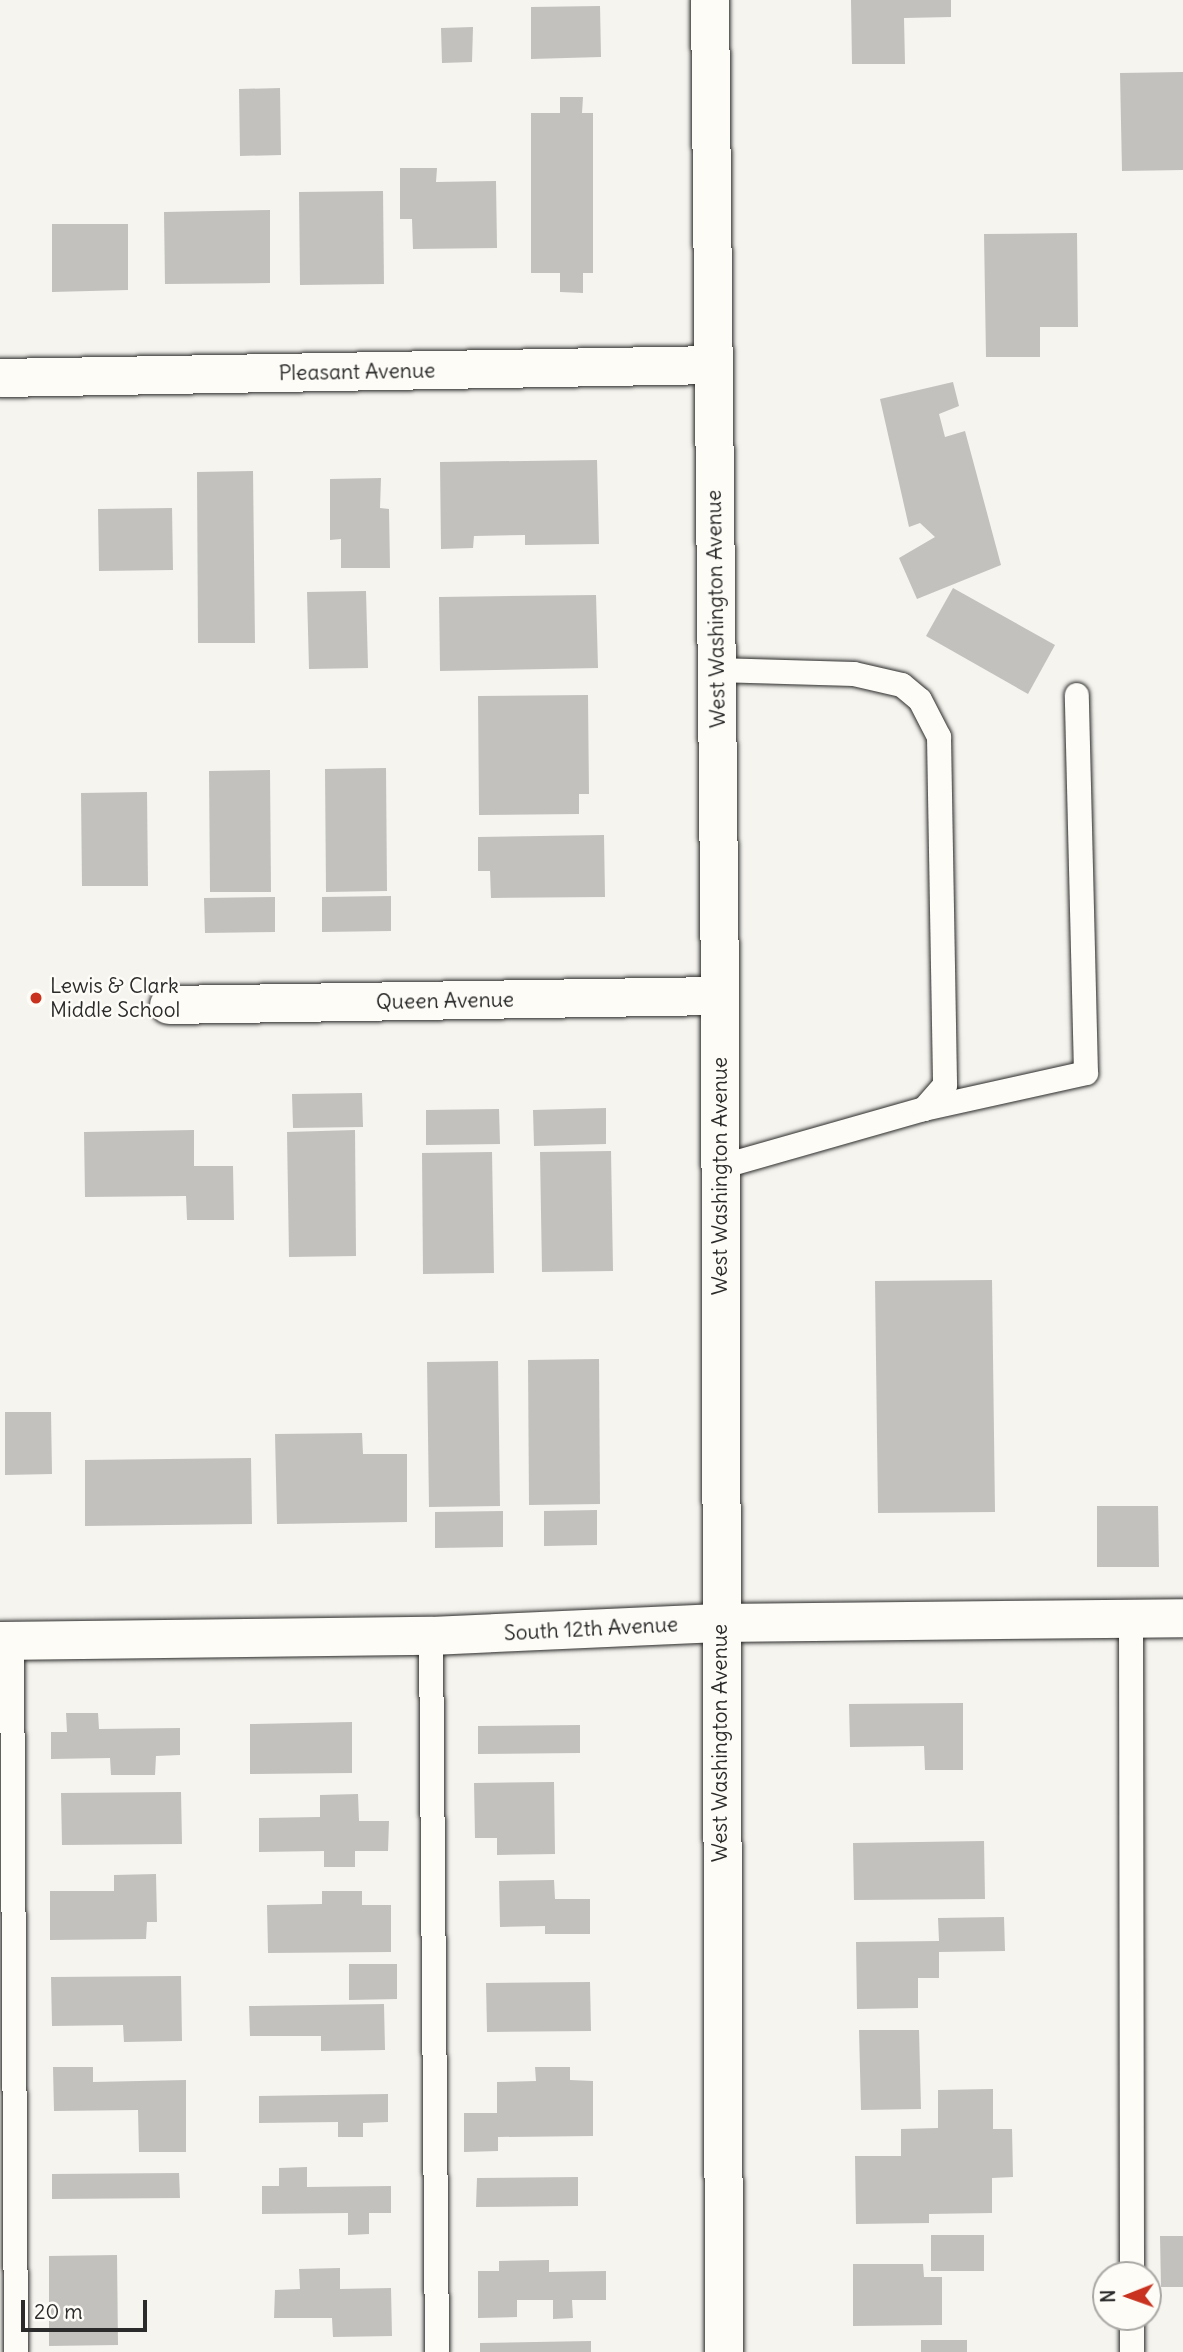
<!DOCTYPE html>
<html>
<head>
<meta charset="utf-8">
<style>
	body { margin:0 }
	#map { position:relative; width:1183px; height:2352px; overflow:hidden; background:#f5f4ef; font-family:Delius,sans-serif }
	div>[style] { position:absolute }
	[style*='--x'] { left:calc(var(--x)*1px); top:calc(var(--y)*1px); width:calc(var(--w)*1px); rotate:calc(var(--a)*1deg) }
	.building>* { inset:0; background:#c2c1be }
	.roads { filter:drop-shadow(0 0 2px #2b2b2b) drop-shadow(0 0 2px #2b2b2b) }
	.service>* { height:24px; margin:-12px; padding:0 12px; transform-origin:12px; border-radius:12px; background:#fdfcf7 }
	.minor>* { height:38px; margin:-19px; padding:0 19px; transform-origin:19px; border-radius:19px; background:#fdfcf7 }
	.secondary>* { height:38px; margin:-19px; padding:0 19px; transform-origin:19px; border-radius:19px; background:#fdfcf7 }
	.dots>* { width:19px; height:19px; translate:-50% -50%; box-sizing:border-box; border:4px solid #fdfcf7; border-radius:50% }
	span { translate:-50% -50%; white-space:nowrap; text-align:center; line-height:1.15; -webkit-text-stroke:5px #fdfcf7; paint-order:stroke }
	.street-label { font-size:21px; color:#2b2b2b }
	.poi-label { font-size:21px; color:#2b2b2b }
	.left { translate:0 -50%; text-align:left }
	.north { position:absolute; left:1092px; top:2261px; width:70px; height:70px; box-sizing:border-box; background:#fdfcf7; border:2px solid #a9a8a5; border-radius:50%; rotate:269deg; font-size:19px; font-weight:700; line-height:28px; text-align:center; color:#2b2b2b }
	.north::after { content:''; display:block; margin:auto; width:24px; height:32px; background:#c8321e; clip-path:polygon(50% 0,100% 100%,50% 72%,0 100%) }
	.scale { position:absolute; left:21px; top:2300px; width:126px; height:32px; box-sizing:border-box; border:4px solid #2b2b2b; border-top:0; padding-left:9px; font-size:21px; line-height:24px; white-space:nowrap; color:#2b2b2b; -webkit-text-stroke:5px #fdfcf7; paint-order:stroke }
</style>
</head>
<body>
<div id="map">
	<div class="building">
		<i style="clip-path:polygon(851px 0,951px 0,951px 17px,904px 18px,905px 64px,852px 64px)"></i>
		<i style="clip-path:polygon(600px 6px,601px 57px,531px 59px,531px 7px)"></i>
		<i style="clip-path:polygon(473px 27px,472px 62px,442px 63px,441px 28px)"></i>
		<i style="clip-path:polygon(1183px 72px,1183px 170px,1122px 171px,1120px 73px)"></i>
		<i style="clip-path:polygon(280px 88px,281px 155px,240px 156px,239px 89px)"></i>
		<i style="clip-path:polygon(560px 97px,583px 97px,582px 113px,593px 113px,593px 273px,583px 273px,583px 293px,560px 292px,560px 273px,531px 273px,531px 113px,560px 113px)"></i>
		<i style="clip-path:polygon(400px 168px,437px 168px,436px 182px,496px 181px,497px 248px,413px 249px,412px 219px,400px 219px)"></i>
		<i style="clip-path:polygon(383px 191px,384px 284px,300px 285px,299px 192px)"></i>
		<i style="clip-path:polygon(270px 210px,270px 283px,165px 284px,164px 212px)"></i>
		<i style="clip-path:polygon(52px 224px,128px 224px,128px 290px,52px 292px)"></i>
		<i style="clip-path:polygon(1077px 233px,1078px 327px,1040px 327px,1040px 357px,986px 357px,984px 234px)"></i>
		<i style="clip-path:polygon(953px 382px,959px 406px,939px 414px,945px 437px,965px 431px,1001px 565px,917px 599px,899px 558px,935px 537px,920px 523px,909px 527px,880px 399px)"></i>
		<i style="clip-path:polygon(597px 460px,599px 544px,525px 545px,525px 535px,474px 536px,473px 548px,441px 549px,440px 462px)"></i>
		<i style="clip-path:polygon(253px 471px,255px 643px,198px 643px,197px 472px)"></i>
		<i style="clip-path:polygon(381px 478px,380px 508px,389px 509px,390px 568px,341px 568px,341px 539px,330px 540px,330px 479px)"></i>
		<i style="clip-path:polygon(172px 508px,173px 570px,99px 571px,98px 509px)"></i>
		<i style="clip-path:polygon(953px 588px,1055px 645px,1028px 694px,926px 636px)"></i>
		<i style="clip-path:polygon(366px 591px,368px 668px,309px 669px,307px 592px)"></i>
		<i style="clip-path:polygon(596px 595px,598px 668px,440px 671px,439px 597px)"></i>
		<i style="clip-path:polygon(588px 695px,589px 794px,579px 794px,579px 814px,479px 815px,478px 696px)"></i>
		<i style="clip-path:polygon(386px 768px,387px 891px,326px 892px,325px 769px)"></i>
		<i style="clip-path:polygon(270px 770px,271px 892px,210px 892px,209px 771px)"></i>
		<i style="clip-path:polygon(147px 792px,148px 886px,82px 886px,81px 793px)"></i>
		<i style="clip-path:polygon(604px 835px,605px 897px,491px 898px,490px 871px,478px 871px,478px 837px)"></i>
		<i style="clip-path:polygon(391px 896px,391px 931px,322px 932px,322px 897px)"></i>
		<i style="clip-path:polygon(275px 897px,275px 932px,205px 933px,204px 898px)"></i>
		<i style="clip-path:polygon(362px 1093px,363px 1127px,293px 1128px,292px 1094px)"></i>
		<i style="clip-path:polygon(606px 1108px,606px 1144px,534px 1146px,533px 1110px)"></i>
		<i style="clip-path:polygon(499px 1109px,500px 1144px,426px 1145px,426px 1110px)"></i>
		<i style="clip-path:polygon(194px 1130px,194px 1166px,233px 1166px,234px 1220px,187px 1220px,186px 1196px,85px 1197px,84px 1132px)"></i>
		<i style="clip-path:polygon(355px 1130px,356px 1256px,289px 1257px,287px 1132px)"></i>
		<i style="clip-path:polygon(611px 1151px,613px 1271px,542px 1272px,540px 1152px)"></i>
		<i style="clip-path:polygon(492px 1152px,494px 1273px,423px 1274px,422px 1153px)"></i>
		<i style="clip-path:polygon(992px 1280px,995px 1512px,878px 1513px,875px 1281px)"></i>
		<i style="clip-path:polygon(599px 1359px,600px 1504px,529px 1505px,528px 1360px)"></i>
		<i style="clip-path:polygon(498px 1361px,500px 1506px,429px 1507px,427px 1362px)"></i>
		<i style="clip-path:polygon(5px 1412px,51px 1412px,52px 1474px,5px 1475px)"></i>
		<i style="clip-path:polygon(362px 1433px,363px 1454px,407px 1454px,407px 1522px,277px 1524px,275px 1434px)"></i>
		<i style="clip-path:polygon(251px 1458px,252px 1524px,85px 1526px,85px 1460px)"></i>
		<i style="clip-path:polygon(1097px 1506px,1158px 1506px,1159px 1567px,1097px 1567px)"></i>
		<i style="clip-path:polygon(597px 1510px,597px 1545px,544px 1546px,544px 1511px)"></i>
		<i style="clip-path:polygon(503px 1511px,503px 1547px,435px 1548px,435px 1512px)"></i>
		<i style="clip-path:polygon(963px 1703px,963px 1770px,925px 1770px,924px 1746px,850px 1747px,849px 1704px)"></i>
		<i style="clip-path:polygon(66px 1713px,98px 1713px,99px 1729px,180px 1728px,180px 1755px,156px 1756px,155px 1775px,111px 1775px,110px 1758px,51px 1759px,51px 1732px,67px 1732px)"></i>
		<i style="clip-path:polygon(352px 1722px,352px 1773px,250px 1774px,250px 1724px)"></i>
		<i style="clip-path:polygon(580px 1725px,580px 1753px,478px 1754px,478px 1726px)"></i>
		<i style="clip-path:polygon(554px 1782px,555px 1854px,497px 1855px,497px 1838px,475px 1838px,474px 1783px)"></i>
		<i style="clip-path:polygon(181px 1792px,182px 1844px,62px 1845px,61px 1793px)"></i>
		<i style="clip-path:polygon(358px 1794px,359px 1821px,389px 1821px,388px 1851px,355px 1851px,355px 1867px,324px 1867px,324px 1851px,259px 1852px,259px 1818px,320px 1817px,320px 1795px)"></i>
		<i style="clip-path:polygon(984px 1841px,985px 1899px,854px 1900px,853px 1843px)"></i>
		<i style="clip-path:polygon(156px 1874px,157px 1922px,147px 1922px,146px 1939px,50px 1940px,50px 1891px,114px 1891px,114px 1875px)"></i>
		<i style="clip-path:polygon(554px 1880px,555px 1899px,590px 1899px,590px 1934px,545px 1934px,545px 1926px,500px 1927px,499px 1881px)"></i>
		<i style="clip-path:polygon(322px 1891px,362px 1891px,362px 1905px,391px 1905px,391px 1952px,268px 1953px,267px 1905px,322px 1904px)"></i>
		<i style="clip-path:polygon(1004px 1917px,1005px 1951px,939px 1952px,939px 1978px,918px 1978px,918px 2008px,857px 2009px,856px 1942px,939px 1941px,938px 1918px)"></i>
		<i style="clip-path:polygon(349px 1964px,397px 1964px,397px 1999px,349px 2000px)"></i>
		<i style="clip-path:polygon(181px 1976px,182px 2041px,124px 2042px,123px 2025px,52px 2026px,51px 1977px)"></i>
		<i style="clip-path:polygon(590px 1982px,591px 2031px,487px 2032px,486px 1983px)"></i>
		<i style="clip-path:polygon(384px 2004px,385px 2050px,321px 2051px,321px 2036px,250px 2036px,249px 2006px)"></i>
		<i style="clip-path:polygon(859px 2030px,919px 2030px,921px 2109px,861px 2110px)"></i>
		<i style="clip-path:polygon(53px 2067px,93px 2067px,93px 2082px,186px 2080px,186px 2152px,139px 2152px,138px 2110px,54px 2111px)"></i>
		<i style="clip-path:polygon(535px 2067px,570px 2067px,570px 2080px,593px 2081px,593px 2136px,498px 2137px,498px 2151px,464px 2152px,464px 2113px,497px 2113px,497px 2082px,536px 2081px)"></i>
		<i style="clip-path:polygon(993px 2089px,993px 2129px,1012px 2129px,1013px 2177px,992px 2178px,992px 2213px,929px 2214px,929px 2223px,856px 2224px,855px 2156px,901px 2156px,901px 2129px,938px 2128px,938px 2090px)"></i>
		<i style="clip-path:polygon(388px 2094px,388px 2122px,363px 2123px,363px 2137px,338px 2137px,338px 2122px,259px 2123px,259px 2096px)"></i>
		<i style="clip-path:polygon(307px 2167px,307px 2187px,391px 2186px,391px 2213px,369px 2213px,369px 2234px,348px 2235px,348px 2213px,262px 2214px,262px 2186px,279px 2186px,279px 2168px)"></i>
		<i style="clip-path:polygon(179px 2173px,180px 2198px,52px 2199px,52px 2174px)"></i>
		<i style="clip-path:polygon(578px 2177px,578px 2206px,476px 2207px,477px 2178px)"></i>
		<i style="clip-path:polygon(931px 2235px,984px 2235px,984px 2271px,931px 2271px)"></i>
		<i style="clip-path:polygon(1160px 2236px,1183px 2236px,1183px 2287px,1161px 2287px)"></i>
		<i style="clip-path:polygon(117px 2255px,118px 2345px,49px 2346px,49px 2256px)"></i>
		<i style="clip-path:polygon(549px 2260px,549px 2272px,606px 2271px,606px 2300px,572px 2300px,573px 2318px,553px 2319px,553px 2300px,517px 2300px,517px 2317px,478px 2318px,478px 2271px,499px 2271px,499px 2261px)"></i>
		<i style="clip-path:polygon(853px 2264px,923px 2264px,924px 2277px,942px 2277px,942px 2325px,853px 2326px)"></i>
		<i style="clip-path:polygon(340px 2268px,340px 2289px,391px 2288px,392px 2336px,333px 2337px,332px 2318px,274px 2318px,275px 2290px,300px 2289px,299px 2269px)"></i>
		<i style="clip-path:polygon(921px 2340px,967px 2340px,967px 2352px,921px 2352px)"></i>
		<i style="clip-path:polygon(591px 2341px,591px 2352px,480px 2352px,480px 2343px)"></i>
	</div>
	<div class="roads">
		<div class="service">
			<i style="--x:716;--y:670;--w:138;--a:1.7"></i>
			<i style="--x:854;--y:674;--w:49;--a:12.9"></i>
			<i style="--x:902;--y:685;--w:23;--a:40"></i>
			<i style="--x:920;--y:700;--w:42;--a:62.8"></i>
			<i style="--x:939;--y:737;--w:348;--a:89"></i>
			<i style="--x:945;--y:1085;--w:32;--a:131"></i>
			<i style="--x:924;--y:1109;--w:212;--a:164.1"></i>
			<i style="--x:924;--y:1109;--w:166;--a:-12.5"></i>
			<i style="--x:1086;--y:1073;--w:378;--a:-91.4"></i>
			<i style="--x:1131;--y:1619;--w:656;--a:89.91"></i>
			<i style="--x:431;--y:1636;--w:716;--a:89.52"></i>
			<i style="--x:12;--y:1641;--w:711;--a:89.68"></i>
			<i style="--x:1132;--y:2317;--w:35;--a:90"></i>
		</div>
		<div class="minor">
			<i style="--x:0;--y:378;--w:713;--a:-1.04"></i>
			<i style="--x:169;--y:1005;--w:551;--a:-0.94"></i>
			<i style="--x:0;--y:1641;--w:431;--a:-0.7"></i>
			<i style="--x:431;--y:1636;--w:288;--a:-2.6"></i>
			<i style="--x:719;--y:1623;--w:464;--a:-0.6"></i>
		</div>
		<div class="secondary">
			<i style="--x:710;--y:0;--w:996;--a:89.42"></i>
			<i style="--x:720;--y:996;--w:1356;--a:89.83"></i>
		</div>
	</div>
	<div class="dots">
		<i style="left:36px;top:998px;background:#c8321e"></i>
	</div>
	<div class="street-label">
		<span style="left:357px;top:372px;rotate:-1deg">Pleasant Avenue</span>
		<span style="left:716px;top:609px;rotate:-91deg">West Washington Avenue</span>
		<span style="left:445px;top:1001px;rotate:-1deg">Queen Avenue</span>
		<span style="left:720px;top:1176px;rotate:-90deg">West Washington Avenue</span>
		<span style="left:591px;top:1629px;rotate:-3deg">South 12th Avenue</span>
		<span style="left:720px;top:1743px;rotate:-90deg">West Washington Avenue</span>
	</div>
	<div class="poi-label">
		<span class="left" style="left:50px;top:998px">Lewis &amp; Clark<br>Middle School</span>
	</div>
	<div class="north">N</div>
	<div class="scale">20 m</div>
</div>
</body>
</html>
